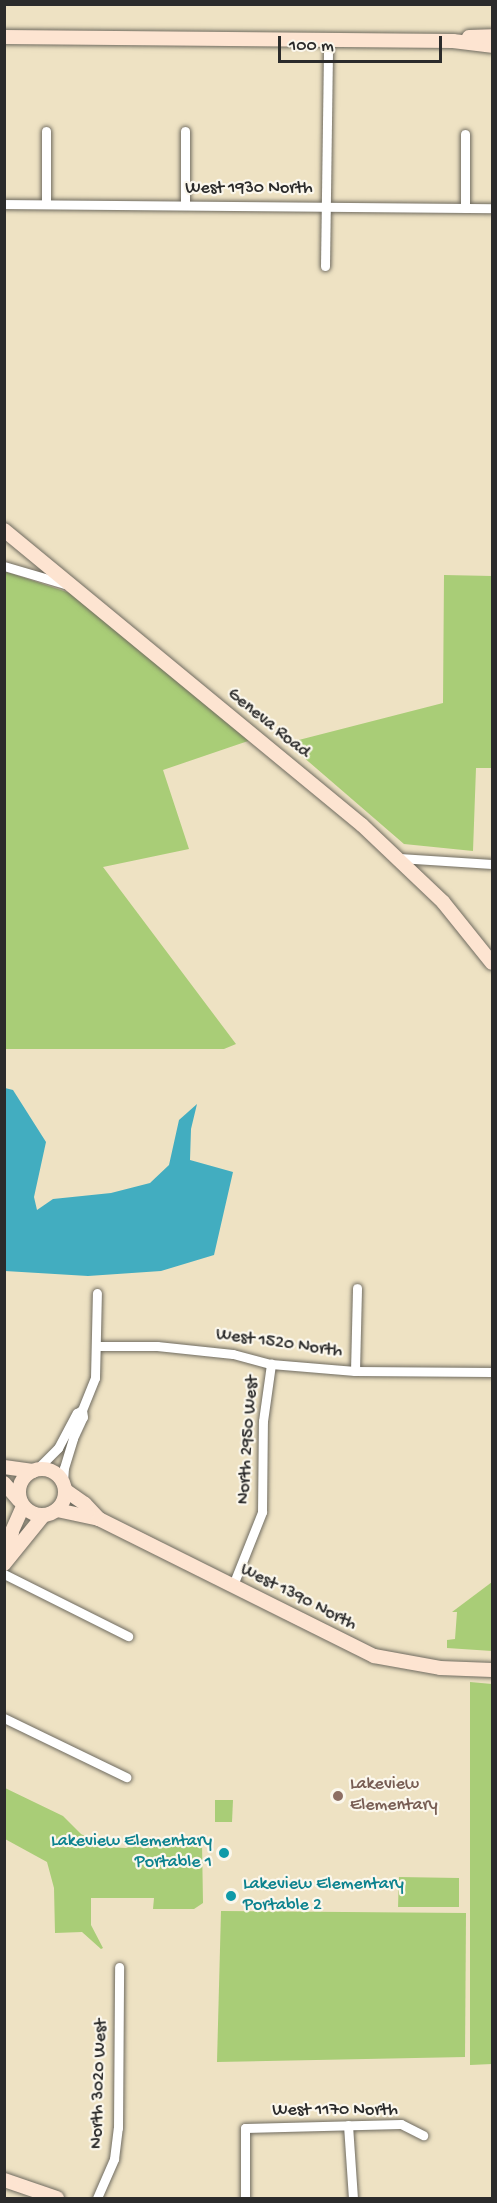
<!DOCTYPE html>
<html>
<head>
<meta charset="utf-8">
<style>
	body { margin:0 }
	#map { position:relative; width:497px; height:2203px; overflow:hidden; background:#eee2c3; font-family:"Gochi Hand",sans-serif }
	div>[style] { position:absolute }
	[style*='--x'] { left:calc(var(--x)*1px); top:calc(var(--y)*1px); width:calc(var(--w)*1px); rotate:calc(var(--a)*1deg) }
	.green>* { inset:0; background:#a9cd77 }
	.water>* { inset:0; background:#42adc0 }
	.roads { filter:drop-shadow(0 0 2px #6f6b60) drop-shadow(0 0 2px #6f6b60) }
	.street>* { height:9px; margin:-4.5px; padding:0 4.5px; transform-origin:4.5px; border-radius:4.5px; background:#fff }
	.secondary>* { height:14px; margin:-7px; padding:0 7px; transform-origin:7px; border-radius:7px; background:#fde4d1 }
	.secondary>.ring { margin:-7px; padding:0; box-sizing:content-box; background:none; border:14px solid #fde4d1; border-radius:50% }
	.dots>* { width:16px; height:16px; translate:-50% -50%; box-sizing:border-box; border:3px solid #fbf7ec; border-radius:50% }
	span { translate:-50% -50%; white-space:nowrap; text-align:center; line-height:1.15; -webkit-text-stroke:4.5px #fbf7ec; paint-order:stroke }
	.street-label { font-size:18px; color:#2b2b2b }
	.education-label { font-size:18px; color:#785e54 }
	.left { translate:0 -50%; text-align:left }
	.culture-label { font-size:18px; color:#0d838f }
	.right { translate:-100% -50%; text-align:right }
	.frame { position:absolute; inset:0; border:6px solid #2b2b2b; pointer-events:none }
	.scale { position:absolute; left:278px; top:36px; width:164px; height:27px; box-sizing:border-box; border:3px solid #2b2b2b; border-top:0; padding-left:8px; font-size:18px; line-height:21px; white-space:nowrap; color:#2b2b2b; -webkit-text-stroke:4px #fbf7ec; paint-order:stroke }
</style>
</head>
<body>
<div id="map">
	<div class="green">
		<i style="clip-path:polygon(4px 571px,70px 593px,251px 740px,163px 770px,189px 849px,103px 867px,236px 1044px,224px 1049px,5px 1049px)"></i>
		<i style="clip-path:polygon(444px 575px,492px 576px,492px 768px,476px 768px,473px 851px,404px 844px,287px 743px,443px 703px)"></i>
		<i style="clip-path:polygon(492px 1582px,492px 1651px,447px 1648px,447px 1640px,455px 1639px,457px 1612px,452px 1612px)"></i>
		<i style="clip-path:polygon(470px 1682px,492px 1684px,492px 2064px,470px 2065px)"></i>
		<i style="clip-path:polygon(5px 1788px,63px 1816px,81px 1834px,105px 1847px,126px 1848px,148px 1842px,202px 1842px,203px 1903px,194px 1909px,153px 1909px,154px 1898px,91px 1898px,91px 1925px,103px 1948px,101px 1949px,82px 1932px,55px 1933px,54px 1888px,47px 1862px,5px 1839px)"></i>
		<i style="clip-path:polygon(215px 1800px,233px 1800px,232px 1822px,215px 1822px)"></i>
		<i style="clip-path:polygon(399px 1877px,459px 1878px,459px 1907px,398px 1907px)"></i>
		<i style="clip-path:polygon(221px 1911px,466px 1913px,465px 2057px,217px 2062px)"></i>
	</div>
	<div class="water">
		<i style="clip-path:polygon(5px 1088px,13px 1090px,46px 1142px,34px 1197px,37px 1210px,53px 1199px,111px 1193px,150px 1183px,169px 1165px,179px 1120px,197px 1104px,191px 1129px,190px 1160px,233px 1172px,214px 1255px,161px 1271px,88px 1276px,5px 1271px)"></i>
	</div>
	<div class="roads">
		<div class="street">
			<i style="--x:4;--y:204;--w:488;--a:0.5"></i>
			<i style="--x:46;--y:204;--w:73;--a:-90"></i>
			<i style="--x:185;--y:205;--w:74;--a:-90"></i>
			<i style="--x:465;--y:208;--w:74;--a:-90"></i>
			<i style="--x:325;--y:266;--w:227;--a:-89.2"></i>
			<i style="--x:4;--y:566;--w:64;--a:16.4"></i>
			<i style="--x:399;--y:858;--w:93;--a:3.7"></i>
			<i style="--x:98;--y:1346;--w:59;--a:0"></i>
			<i style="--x:157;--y:1346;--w:76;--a:6"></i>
			<i style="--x:233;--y:1354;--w:39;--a:15"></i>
			<i style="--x:271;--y:1364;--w:84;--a:4.8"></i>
			<i style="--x:355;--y:1371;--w:137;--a:0.4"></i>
			<i style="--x:355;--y:1371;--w:83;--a:-88.6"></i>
			<i style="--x:37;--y:1469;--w:30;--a:-45"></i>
			<i style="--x:58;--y:1448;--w:40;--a:-62"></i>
			<i style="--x:77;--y:1413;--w:6;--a:-31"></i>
			<i style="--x:63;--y:1482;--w:14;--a:-86"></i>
			<i style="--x:64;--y:1468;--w:31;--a:-73"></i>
			<i style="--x:73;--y:1438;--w:23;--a:-65"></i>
			<i style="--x:83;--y:1417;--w:7;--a:-98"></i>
			<i style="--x:82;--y:1410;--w:35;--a:-68"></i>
			<i style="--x:95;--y:1378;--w:85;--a:-88.7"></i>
			<i style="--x:4;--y:1574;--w:139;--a:26.6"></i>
			<i style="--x:233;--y:1585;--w:79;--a:-68.3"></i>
			<i style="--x:262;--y:1512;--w:91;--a:-89.4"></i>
			<i style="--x:263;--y:1421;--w:58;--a:-82"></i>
			<i style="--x:4;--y:1718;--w:136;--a:25.8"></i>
			<i style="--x:348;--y:2125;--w:73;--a:86.1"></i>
			<i style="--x:97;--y:2198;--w:43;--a:-66.4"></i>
			<i style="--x:114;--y:2159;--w:31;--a:-83"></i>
			<i style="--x:118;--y:2128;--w:161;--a:-89.6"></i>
			<i style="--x:245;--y:2198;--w:70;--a:-90"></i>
			<i style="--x:245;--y:2128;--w:156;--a:-1.5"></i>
			<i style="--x:401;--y:2124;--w:25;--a:27"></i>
		</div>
		<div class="secondary">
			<i style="--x:4;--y:37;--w:449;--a:0.5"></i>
			<i style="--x:453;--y:41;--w:39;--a:7"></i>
			<i style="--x:469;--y:37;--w:23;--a:-2"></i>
			<i style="--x:4;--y:530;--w:464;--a:39.5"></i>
			<i style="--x:362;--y:825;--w:112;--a:43.5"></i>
			<i style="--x:443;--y:902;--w:78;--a:51.2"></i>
			<i style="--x:4;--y:1467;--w:29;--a:8"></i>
			<i class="ring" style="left:19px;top:1469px;width:32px;height:32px"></i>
			<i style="--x:4;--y:1483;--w:23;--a:49"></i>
			<i style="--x:65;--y:1490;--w:24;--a:35"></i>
			<i style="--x:85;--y:1504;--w:21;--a:47"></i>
			<i style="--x:57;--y:1510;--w:43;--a:12.1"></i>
			<i style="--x:99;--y:1519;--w:307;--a:26.5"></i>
			<i style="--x:374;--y:1656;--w:67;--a:10.3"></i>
			<i style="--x:440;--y:1668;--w:52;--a:2.2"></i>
			<i style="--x:8;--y:1557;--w:26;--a:-81"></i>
			<i style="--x:12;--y:1531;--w:27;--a:-66"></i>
			<i style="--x:4;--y:1564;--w:62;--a:-50.9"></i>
			<i style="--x:4;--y:2180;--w:56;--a:18.8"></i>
		</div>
	</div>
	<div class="dots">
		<i style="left:338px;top:1796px;background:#8d6e63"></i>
		<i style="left:224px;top:1853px;background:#0f9aa8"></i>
		<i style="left:231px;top:1896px;background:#0f9aa8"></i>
	</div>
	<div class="street-label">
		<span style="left:249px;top:189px">West 1930 North</span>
		<span style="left:268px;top:724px;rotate:39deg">Geneva Road</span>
		<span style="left:279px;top:1344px;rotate:8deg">West 1520 North</span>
		<span style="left:249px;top:1440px;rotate:-86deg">North 2950 West</span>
		<span style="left:298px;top:1598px;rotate:27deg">West 1390 North</span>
		<span style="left:100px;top:2084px;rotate:-88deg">North 3020 West</span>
		<span style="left:335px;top:2111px">West 1170 North</span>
	</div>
	<div class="education-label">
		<span class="left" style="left:350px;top:1796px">Lakeview<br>Elementary</span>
	</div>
	<div class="culture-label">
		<span class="right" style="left:212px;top:1853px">Lakeview Elementary<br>Portable 1</span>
		<span class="left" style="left:243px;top:1896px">Lakeview Elementary<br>Portable 2</span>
	</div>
	<div class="frame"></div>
	<div class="scale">100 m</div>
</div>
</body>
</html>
